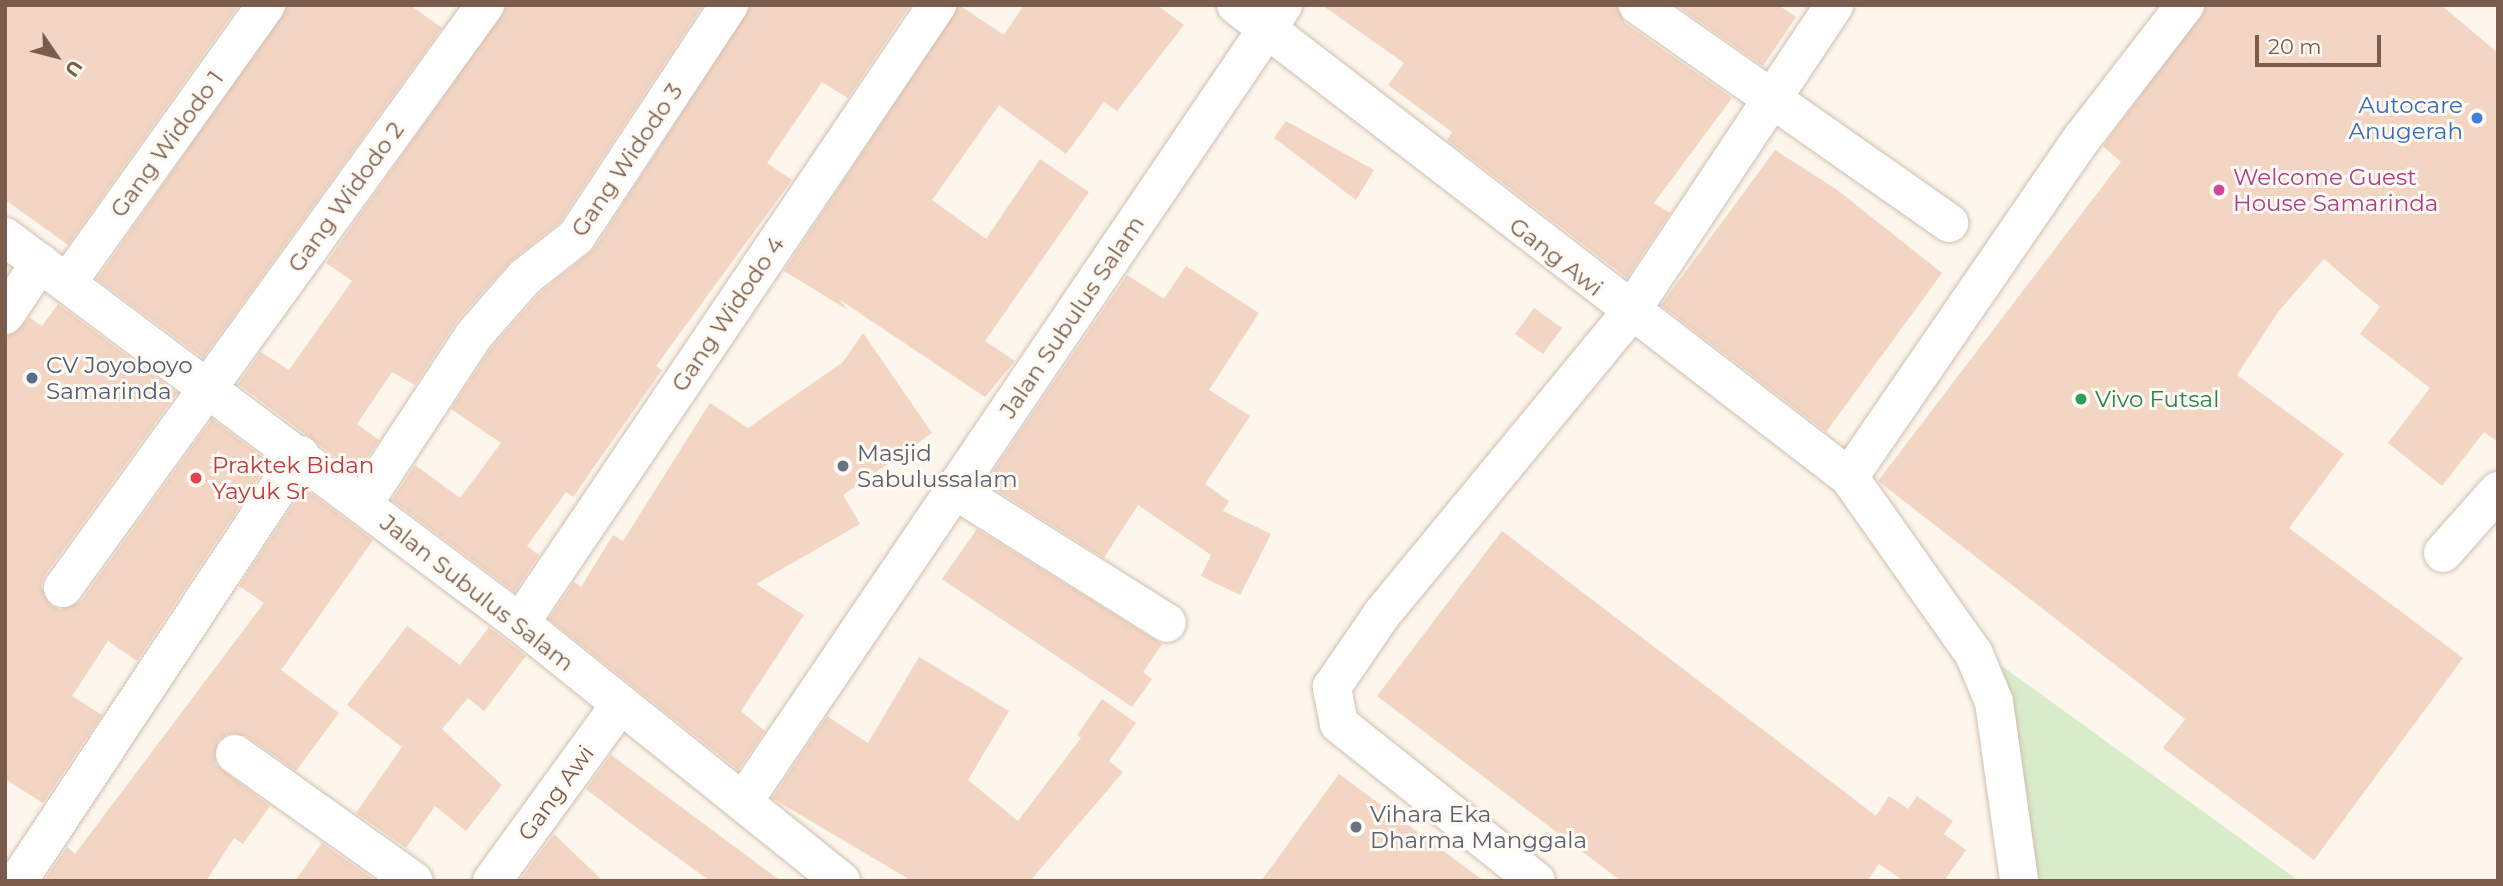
<!DOCTYPE html>
<html>
<head>
<meta charset="utf-8">
<style>
	body { margin:0 }
	#map { position:relative; width:2503px; height:886px; overflow:hidden; background:#fdf6ec; font-family:Montserrat,sans-serif }
	div>[style] { position:absolute }
	[style*='--x'] { left:calc(var(--x)*1px); top:calc(var(--y)*1px); width:calc(var(--w)*1px); rotate:calc(var(--a)*1deg) }
	.green>* { inset:0; background:#d8ecc9 }
	.building>* { inset:0; background:#f3d5c3 }
	.roads { filter:drop-shadow(0 0 2px #d1beb0) drop-shadow(0 0 2px #d1beb0) }
	.minor>* { height:38px; margin:-19px; padding:0 19px; transform-origin:19px; border-radius:19px; background:#fff }
	.dots>* { width:19px; height:19px; translate:-50% -50%; box-sizing:border-box; border:4px solid #fffaf3; border-radius:50% }
	span { translate:-50% -50%; white-space:nowrap; text-align:center; line-height:1.15; -webkit-text-stroke:6px #fffaf3; paint-order:stroke }
	.shop-label { font-size:23px; color:#366cbe }
	.right { translate:-100% -50%; text-align:right }
	.street-label { font-size:23px; color:#7a5c4d }
	.hotel-label { font-size:23px; color:#b23c85 }
	.left { translate:0 -50%; text-align:left }
	.service-label { font-size:23px; color:#4e5e75 }
	.leisure-label { font-size:23px; color:#27864d }
	.worship-label { font-size:23px; color:#5b616d }
	.health-label { font-size:23px; color:#be3a42 }
	.frame { position:absolute; inset:0; border:7px solid #7a5c4d; pointer-events:none }
	.north { position:absolute; left:21px; top:21px; width:70px; height:70px; -webkit-text-stroke:5px #fffaf3; paint-order:stroke; rotate:125deg; font-size:19px; font-weight:700; line-height:28px; text-align:center; color:#7a5c4d }
	.north::after { content:''; display:block; margin:auto; width:24px; height:32px; background:#7a5c4d; clip-path:polygon(50% 0,100% 100%,50% 72%,0 100%) }
	.scale { position:absolute; left:2255px; top:35px; width:126px; height:32px; box-sizing:border-box; border:4px solid #7a5c4d; border-top:0; padding-left:9px; font-size:21px; line-height:24px; white-space:nowrap; color:#7a5c4d; -webkit-text-stroke:5px #fffaf3; paint-order:stroke }
</style>
</head>
<body>
<div id="map">
	<div class="green">
		<i style="clip-path:polygon(2002px 666px,2299px 881px,2030px 881px)"></i>
	</div>
	<div class="building">
		<i style="clip-path:polygon(5px 5px,239px 5px,68px 245px,7px 201px)"></i>
		<i style="clip-path:polygon(288px 5px,410px 5px,442px 28px,203px 358px,97px 279px)"></i>
		<i style="clip-path:polygon(508px 5px,703px 5px,560px 222px,509px 263px,457px 321px,415px 385px,392px 372px,357px 424px,379px 440px,357px 473px,238px 384px,261px 352px,289px 370px,352px 281px,326px 263px)"></i>
		<i style="clip-path:polygon(751px 5px,910px 5px,848px 98px,822px 82px,767px 163px,792px 180px,656px 366px,662px 370px,573px 497px,566px 492px,527px 546px,539px 555px,515px 592px,392px 500px,415px 465px,460px 498px,501px 443px,451px 409px,491px 348px,540px 293px,594px 249px)"></i>
		<i style="clip-path:polygon(959px 5px,1004px 35px,1024px 5px,1157px 5px,1184px 25px,1117px 111px,1104px 102px,1066px 154px,999px 105px,932px 200px,986px 239px,1040px 159px,1089px 192px,985px 341px,1015px 361px,985px 397px,840px 300px,848px 310px,784px 271px)"></i>
		<i style="clip-path:polygon(1322px 5px,1616px 5px,1625px 23px,1732px 98px,1654px 203px,1670px 213px,1627px 278px,1447px 140px,1452px 132px,1388px 85px,1404px 63px)"></i>
		<i style="clip-path:polygon(1676px 5px,1778px 5px,1796px 17px,1763px 66px)"></i>
		<i style="clip-path:polygon(2206px 5px,2441px 5px,2498px 53px,2498px 442px,2484px 432px,2442px 486px,2388px 443px,2430px 388px,2360px 334px,2380px 307px,2324px 259px,2278px 312px,2237px 375px,2344px 454px,2289px 528px,2463px 658px,2314px 860px,2163px 748px,2185px 719px,1878px 481px,2121px 162px,2103px 146px)"></i>
		<i style="clip-path:polygon(1286px 121px,1374px 170px,1356px 200px,1274px 138px)"></i>
		<i style="clip-path:polygon(1775px 150px,1836px 189px,1942px 273px,1826px 432px,1661px 305px)"></i>
		<i style="clip-path:polygon(1186px 266px,1259px 313px,1209px 390px,1250px 416px,1205px 484px,1229px 501px,1223px 511px,1271px 534px,1240px 595px,1201px 576px,1211px 555px,1138px 505px,1104px 558px,985px 483px,1127px 275px,1164px 299px)"></i>
		<i style="clip-path:polygon(58px 304px,177px 393px,45px 575px,41px 586px,50px 605px,61px 610px,81px 601px,212px 419px,269px 462px,137px 661px,108px 641px,72px 696px,102px 715px,43px 803px,5px 779px,5px 338px,30px 318px,42px 326px)"></i>
		<i style="clip-path:polygon(1534px 308px,1562px 328px,1543px 354px,1515px 334px)"></i>
		<i style="clip-path:polygon(863px 333px,932px 433px,843px 495px,860px 524px,756px 584px,804px 615px,741px 711px,765px 731px,738px 770px,549px 619px,574px 582px,581px 587px,613px 535px,623px 541px,710px 403px,748px 428px,843px 362px)"></i>
		<i style="clip-path:polygon(304px 488px,373px 540px,281px 670px,339px 713px,296px 771px,247px 736px,227px 734px,218px 741px,215px 764px,270px 806px,243px 844px,234px 838px,206px 881px,44px 881px,67px 847px,75px 854px,264px 603px,239px 586px)"></i>
		<i style="clip-path:polygon(977px 529px,1162px 644px,1143px 672px,1152px 679px,1132px 707px,942px 579px)"></i>
		<i style="clip-path:polygon(1502px 531px,1876px 816px,1889px 796px,1908px 809px,1917px 796px,1953px 821px,1944px 834px,1966px 850px,1944px 881px,1904px 881px,1879px 864px,1867px 881px,1621px 881px,1377px 696px)"></i>
		<i style="clip-path:polygon(407px 626px,460px 665px,489px 627px,526px 656px,484px 711px,468px 698px,442px 729px,502px 785px,466px 831px,435px 806px,406px 848px,356px 813px,402px 747px,347px 705px)"></i>
		<i style="clip-path:polygon(919px 657px,1009px 711px,968px 780px,1018px 821px,1081px 738px,1077px 735px,1102px 699px,1136px 723px,1109px 761px,1123px 772px,1030px 881px,912px 881px,772px 798px,827px 716px,868px 743px)"></i>
		<i style="clip-path:polygon(611px 755px,781px 881px,710px 881px,637px 828px,586px 789px)"></i>
		<i style="clip-path:polygon(1339px 774px,1484px 881px,1261px 881px)"></i>
		<i style="clip-path:polygon(554px 834px,603px 881px,519px 881px)"></i>
		<i style="clip-path:polygon(322px 843px,373px 879px,371px 881px,295px 881px)"></i>
	</div>
	<div class="roads">
		<div class="minor">
			<i style="--x:1236;--y:5;--w:774;--a:37.6"></i>
			<i style="--x:1849;--y:477;--w:217;--a:54.8"></i>
			<i style="--x:1974;--y:654;--w:52;--a:67.4"></i>
			<i style="--x:1994;--y:702;--w:181;--a:82"></i>
			<i style="--x:1638;--y:5;--w:380;--a:35"></i>
			<i style="--x:5;--y:237;--w:644;--a:36.85"></i>
			<i style="--x:520;--y:623;--w:412;--a:38.8"></i>
			<i style="--x:67;--y:283;--w:342;--a:-54.4"></i>
			<i style="--x:5;--y:315;--w:63;--a:-56.1"></i>
			<i style="--x:1849;--y:477;--w:413;--a:-55.5"></i>
			<i style="--x:2083;--y:137;--w:167;--a:-52.3"></i>
			<i style="--x:955;--y:490;--w:250;--a:32.1"></i>
			<i style="--x:363;--y:504;--w:202;--a:-56.7"></i>
			<i style="--x:474;--y:335;--w:77;--a:-48.7"></i>
			<i style="--x:525;--y:277;--w:65;--a:-38.1"></i>
			<i style="--x:576;--y:237;--w:278;--a:-56.6"></i>
			<i style="--x:2443;--y:553;--w:83;--a:-48.4"></i>
			<i style="--x:63;--y:588;--w:720;--a:-54.1"></i>
			<i style="--x:520;--y:623;--w:746;--a:-55.99"></i>
			<i style="--x:235;--y:754;--w:219;--a:35.4"></i>
			<i style="--x:743;--y:802;--w:963;--a:-55.88"></i>
			<i style="--x:18;--y:881;--w:511;--a:-56.5"></i>
			<i style="--x:492;--y:881;--w:218;--a:-54"></i>
			<i style="--x:1536;--y:881;--w:252;--a:-141.4"></i>
			<i style="--x:1339;--y:724;--w:38;--a:-101"></i>
			<i style="--x:1332;--y:687;--w:88;--a:-55.6"></i>
			<i style="--x:1382;--y:614;--w:389;--a:-50.5"></i>
			<i style="--x:1629;--y:314;--w:371;--a:-56.4"></i>
		</div>
	</div>
	<div class="dots">
		<i style="left:2477px;top:118px;background:#3f7fe0"></i>
		<i style="left:2219px;top:190px;background:#d1479c"></i>
		<i style="left:32px;top:378px;background:#5c6f8a"></i>
		<i style="left:2081px;top:399px;background:#2e9e5b"></i>
		<i style="left:843px;top:466px;background:#6b7280"></i>
		<i style="left:196px;top:478px;background:#e0444e"></i>
		<i style="left:1356px;top:827px;background:#6b7280"></i>
	</div>
	<div class="shop-label">
		<span class="right" style="left:2463px;top:118px">Autocare<br>Anugerah</span>
	</div>
	<div class="street-label">
		<span style="left:167px;top:144px;rotate:-54deg">Gang Widodo 1</span>
		<span style="left:627px;top:160px;rotate:-56deg">Gang Widodo 3</span>
		<span style="left:346px;top:197px;rotate:-54deg">Gang Widodo 2</span>
		<span style="left:1556px;top:257px;rotate:38deg">Gang Awi</span>
		<span style="left:728px;top:314px;rotate:-56deg">Gang Widodo 4</span>
		<span style="left:1072px;top:317px;rotate:-56deg">Jalan Subulus Salam</span>
		<span style="left:477px;top:593px;rotate:38deg">Jalan Subulus Salam</span>
		<span style="left:556px;top:793px;rotate:-54deg">Gang Awi</span>
	</div>
	<div class="hotel-label">
		<span class="left" style="left:2233px;top:190px">Welcome Guest<br>House Samarinda</span>
	</div>
	<div class="service-label">
		<span class="left" style="left:46px;top:378px">CV Joyoboyo<br>Samarinda</span>
	</div>
	<div class="leisure-label">
		<span class="left" style="left:2095px;top:399px">Vivo Futsal</span>
	</div>
	<div class="worship-label">
		<span class="left" style="left:857px;top:466px">Masjid<br>Sabulussalam</span>
		<span class="left" style="left:1370px;top:827px">Vihara Eka<br>Dharma Manggala</span>
	</div>
	<div class="health-label">
		<span class="left" style="left:212px;top:478px">Praktek Bidan<br>Yayuk Sr</span>
	</div>
	<div class="frame"></div>
	<div class="north">U</div>
	<div class="scale">20 m</div>
</div>
</body>
</html>
